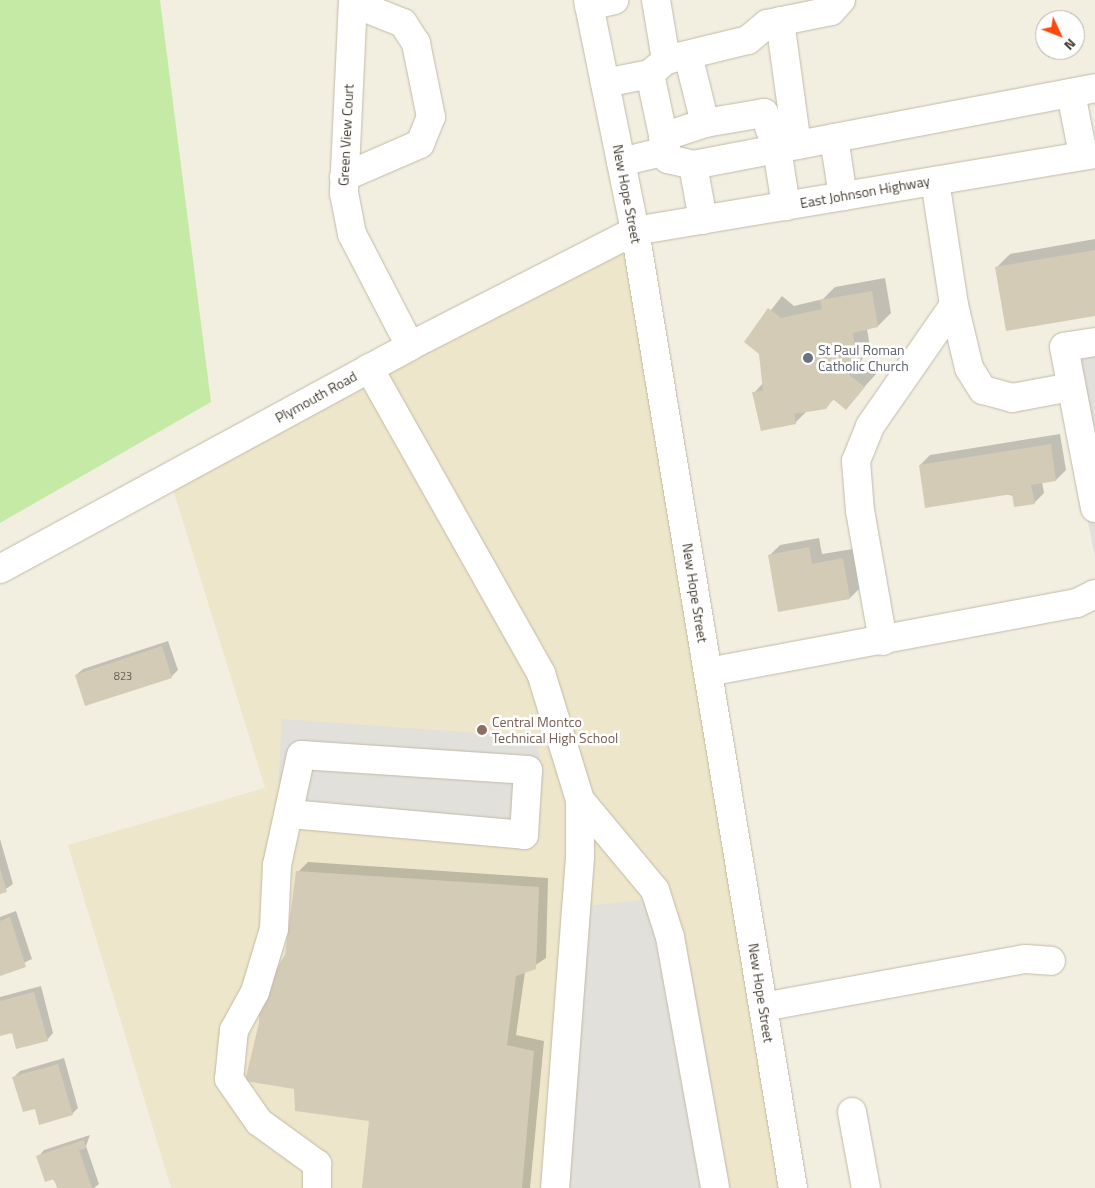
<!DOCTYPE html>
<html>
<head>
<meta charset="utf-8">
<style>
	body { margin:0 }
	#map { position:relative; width:1095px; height:1188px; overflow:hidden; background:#f2efe1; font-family:"Titillium Web",sans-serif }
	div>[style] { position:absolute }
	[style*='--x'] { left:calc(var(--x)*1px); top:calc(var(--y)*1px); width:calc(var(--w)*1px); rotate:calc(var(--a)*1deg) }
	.education>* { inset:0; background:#ede6ca }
	.green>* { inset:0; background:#c5eaa6 }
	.parking>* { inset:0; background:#e2e0db }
	.shadow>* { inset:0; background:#0003 }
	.building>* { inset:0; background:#d4cbb6 }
	.roads { filter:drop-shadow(0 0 1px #c1baa6) drop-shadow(0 0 1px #c1baa6) }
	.minor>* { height:28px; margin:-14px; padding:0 14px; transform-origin:14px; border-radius:14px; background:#fff }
	.dots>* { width:14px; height:14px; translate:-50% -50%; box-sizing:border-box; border:2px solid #fff; border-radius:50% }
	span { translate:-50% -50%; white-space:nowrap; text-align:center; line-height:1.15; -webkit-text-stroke:5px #fff; paint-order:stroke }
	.number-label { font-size:11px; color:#686153 }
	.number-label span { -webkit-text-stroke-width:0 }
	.street-label { font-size:14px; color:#443e32 }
	.worship-label { font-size:14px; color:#5b616d }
	.left { translate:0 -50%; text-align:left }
	.education-label { font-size:14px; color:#785e54 }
	.north { position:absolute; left:1035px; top:10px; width:50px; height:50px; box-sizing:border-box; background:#fff; border:1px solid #b4b2ad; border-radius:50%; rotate:133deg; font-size:14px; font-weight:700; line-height:20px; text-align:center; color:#443e32 }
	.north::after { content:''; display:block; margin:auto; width:18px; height:22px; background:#ff470b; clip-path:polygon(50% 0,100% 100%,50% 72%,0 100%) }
</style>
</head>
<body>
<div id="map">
	<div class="education">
		<i style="clip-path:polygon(635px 231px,793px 1188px,171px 1188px,68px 845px,265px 788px,169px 476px)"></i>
	</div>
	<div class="green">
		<i style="clip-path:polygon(0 0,160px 0,211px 402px,0 523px)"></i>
	</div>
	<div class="parking">
		<i style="clip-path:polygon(1095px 334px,1095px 558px,1053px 341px)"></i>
		<i style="clip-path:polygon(282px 719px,535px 737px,544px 775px,534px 847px,276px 828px)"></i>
		<i style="clip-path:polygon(667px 897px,692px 968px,730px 1188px,566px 1188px,587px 906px)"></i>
	</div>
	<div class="shadow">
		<i style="clip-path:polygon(1095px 239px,1095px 314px,996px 268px,1010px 254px)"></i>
		<i style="clip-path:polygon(885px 278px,891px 313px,878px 326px,867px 329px,870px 347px,861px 361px,877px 373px,845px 408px,834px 399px,825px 408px,807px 411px,795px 423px,754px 393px,763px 383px,760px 354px,746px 342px,782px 296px,794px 306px,823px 299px,835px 287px)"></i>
		<i style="clip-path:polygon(1060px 434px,1066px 470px,1056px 480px,1042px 482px,1044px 493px,1034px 503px,920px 465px,930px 455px)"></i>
		<i style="clip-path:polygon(819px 538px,822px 554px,853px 549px,860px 588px,850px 598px,770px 555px,780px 545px)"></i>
		<i style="clip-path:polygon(168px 641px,178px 670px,171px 677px,76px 675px,83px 669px)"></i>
		<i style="clip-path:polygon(0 839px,13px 884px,0 893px)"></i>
		<i style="clip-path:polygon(308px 862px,548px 878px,546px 958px,525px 972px,516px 1035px,544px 1041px,530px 1188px,363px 1188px,370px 1120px,287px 956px,298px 872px)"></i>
		<i style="clip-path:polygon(16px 911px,32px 959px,0 974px,0 917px)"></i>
		<i style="clip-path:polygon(41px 986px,53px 1033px,47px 1040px,0 1031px,0 997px)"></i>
		<i style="clip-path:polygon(64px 1058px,78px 1108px,72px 1114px,35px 1108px,14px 1077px,20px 1071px)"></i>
		<i style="clip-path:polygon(90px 1135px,86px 1146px,99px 1184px,94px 1188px,59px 1188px,38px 1157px,44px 1150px)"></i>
	</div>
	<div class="building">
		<i style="clip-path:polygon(1095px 250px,1095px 316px,1006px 331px,995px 267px)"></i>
		<i style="clip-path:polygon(872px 291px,878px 327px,853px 333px,857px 361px,849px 375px,865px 387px,846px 410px,833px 399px,826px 409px,794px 414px,796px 424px,761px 431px,752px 392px,763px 391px,759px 354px,744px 342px,768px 308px,781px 318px,822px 309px,820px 300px)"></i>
		<i style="clip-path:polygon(1051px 444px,1056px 481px,1031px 485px,1035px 504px,1014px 507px,1012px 494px,925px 508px,919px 465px)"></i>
		<i style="clip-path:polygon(809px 547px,812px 564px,843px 558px,850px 599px,778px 612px,768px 555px)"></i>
		<i style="clip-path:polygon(162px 646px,172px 678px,85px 706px,75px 675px)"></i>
		<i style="clip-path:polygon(0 868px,7px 892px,0 894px)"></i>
		<i style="clip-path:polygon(296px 871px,539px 887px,536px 969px,516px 976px,507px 1045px,534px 1051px,522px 1188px,362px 1188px,369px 1121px,295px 1111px,294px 1089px,245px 1081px,259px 1023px,259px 996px,285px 955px)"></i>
		<i style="clip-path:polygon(10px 917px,26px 967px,0 976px,0 921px)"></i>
		<i style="clip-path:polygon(34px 992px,48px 1041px,16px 1049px,12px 1033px,0 1036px,0 1001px)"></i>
		<i style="clip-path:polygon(58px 1064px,73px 1115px,39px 1125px,35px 1109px,23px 1112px,12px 1077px)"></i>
		<i style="clip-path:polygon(84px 1140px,86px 1148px,79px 1150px,92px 1188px,57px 1188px,54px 1179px,45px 1182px,36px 1156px)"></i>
	</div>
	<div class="roads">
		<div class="minor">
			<i style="--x:353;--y:0;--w:193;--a:92.7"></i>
			<i style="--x:344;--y:193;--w:42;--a:79"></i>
			<i style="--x:352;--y:234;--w:126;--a:62.6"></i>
			<i style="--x:588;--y:0;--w:236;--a:78.5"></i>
			<i style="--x:635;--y:231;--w:970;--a:80.63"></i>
			<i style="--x:656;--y:0;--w:61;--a:80.5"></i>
			<i style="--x:841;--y:0;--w:15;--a:132"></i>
			<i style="--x:831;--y:11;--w:65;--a:168.5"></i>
			<i style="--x:767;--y:24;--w:25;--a:140"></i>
			<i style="--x:748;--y:40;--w:84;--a:166.3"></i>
			<i style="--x:666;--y:60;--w:21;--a:139"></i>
			<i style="--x:650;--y:74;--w:87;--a:78"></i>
			<i style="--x:668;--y:159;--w:26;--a:13"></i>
			<i style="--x:693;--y:165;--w:409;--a:-10.8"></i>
			<i style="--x:589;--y:6;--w:26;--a:-13"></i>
			<i style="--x:780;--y:21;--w:125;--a:82.2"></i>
			<i style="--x:688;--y:55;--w:70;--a:76"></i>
			<i style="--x:605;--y:83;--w:46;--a:-11.3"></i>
			<i style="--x:1071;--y:93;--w:63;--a:79"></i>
			<i style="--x:663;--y:137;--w:44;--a:-18.4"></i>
			<i style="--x:705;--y:123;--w:60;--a:-9.6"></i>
			<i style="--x:764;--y:113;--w:38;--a:70"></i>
			<i style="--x:777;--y:149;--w:58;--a:81"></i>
			<i style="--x:834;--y:138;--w:59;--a:81.2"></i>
			<i style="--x:621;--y:162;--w:46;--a:-13.7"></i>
			<i style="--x:693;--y:165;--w:56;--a:79.7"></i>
			<i style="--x:344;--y:177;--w:83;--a:-23.5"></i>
			<i style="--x:420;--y:144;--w:29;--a:-68"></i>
			<i style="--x:431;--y:117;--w:76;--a:-101.5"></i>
			<i style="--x:416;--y:43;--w:24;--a:-123"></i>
			<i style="--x:403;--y:23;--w:54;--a:-158.2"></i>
			<i style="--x:954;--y:305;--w:65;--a:76.6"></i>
			<i style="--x:969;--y:368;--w:26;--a:58"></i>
			<i style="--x:983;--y:390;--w:30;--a:15"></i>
			<i style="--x:1012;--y:398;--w:60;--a:-10.6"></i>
			<i style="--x:1095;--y:342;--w:31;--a:171"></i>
			<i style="--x:1064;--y:347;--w:164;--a:79.1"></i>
			<i style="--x:369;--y:368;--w:350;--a:60.6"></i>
			<i style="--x:541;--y:673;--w:133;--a:72.9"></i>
			<i style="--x:580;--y:800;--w:57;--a:90"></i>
			<i style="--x:580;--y:857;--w:332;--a:94.3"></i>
			<i style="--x:0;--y:569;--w:467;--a:-28.5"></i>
			<i style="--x:410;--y:346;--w:253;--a:-27.1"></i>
			<i style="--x:635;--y:231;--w:466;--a:-9.5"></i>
			<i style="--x:883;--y:641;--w:132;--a:-100"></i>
			<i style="--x:860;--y:511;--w:50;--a:-94.6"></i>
			<i style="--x:856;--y:461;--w:38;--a:-68"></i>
			<i style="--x:870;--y:426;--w:147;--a:-55.2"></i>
			<i style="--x:954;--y:305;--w:125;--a:-98.7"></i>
			<i style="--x:708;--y:672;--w:375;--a:-10.6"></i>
			<i style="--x:1077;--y:603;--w:20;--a:-27"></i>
			<i style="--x:580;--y:800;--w:117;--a:50.2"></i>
			<i style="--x:655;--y:890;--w:49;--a:72.3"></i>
			<i style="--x:670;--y:937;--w:255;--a:79.8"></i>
			<i style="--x:290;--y:814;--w:235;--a:5.1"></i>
			<i style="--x:524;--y:835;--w:65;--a:-86.5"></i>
			<i style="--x:528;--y:770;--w:227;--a:-176.2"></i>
			<i style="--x:301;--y:755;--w:113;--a:102.3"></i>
			<i style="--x:277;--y:865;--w:64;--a:92.7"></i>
			<i style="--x:274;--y:929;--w:66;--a:106.8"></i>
			<i style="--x:255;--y:992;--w:43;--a:118.9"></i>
			<i style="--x:234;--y:1030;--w:49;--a:95.8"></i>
			<i style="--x:229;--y:1079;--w:52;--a:55.1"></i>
			<i style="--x:259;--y:1122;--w:72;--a:35.9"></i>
			<i style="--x:317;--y:1164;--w:24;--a:90"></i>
			<i style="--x:763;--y:1007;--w:266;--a:-10.4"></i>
			<i style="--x:1025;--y:959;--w:26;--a:4"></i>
			<i style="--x:852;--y:1112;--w:77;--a:79.6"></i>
		</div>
	</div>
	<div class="dots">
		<i style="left:808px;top:358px;background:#6b7280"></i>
		<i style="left:482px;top:730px;background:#8d6e63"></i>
	</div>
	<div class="number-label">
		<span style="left:123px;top:676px">823</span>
	</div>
	<div class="street-label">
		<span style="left:346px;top:135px;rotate:-87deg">Green View Court</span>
		<span style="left:865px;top:192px;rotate:-10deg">East Johnson Highway</span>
		<span style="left:627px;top:194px;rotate:79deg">New Hope Street</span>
		<span style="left:316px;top:397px;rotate:-29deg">Plymouth Road</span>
		<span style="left:695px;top:593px;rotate:81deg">New Hope Street</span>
		<span style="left:761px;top:993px;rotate:81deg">New Hope Street</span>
	</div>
	<div class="worship-label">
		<span class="left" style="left:818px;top:358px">St Paul Roman<br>Catholic Church</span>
	</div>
	<div class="education-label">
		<span class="left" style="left:492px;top:730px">Central Montco<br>Technical High School</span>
	</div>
	<div class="north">N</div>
</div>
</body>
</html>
